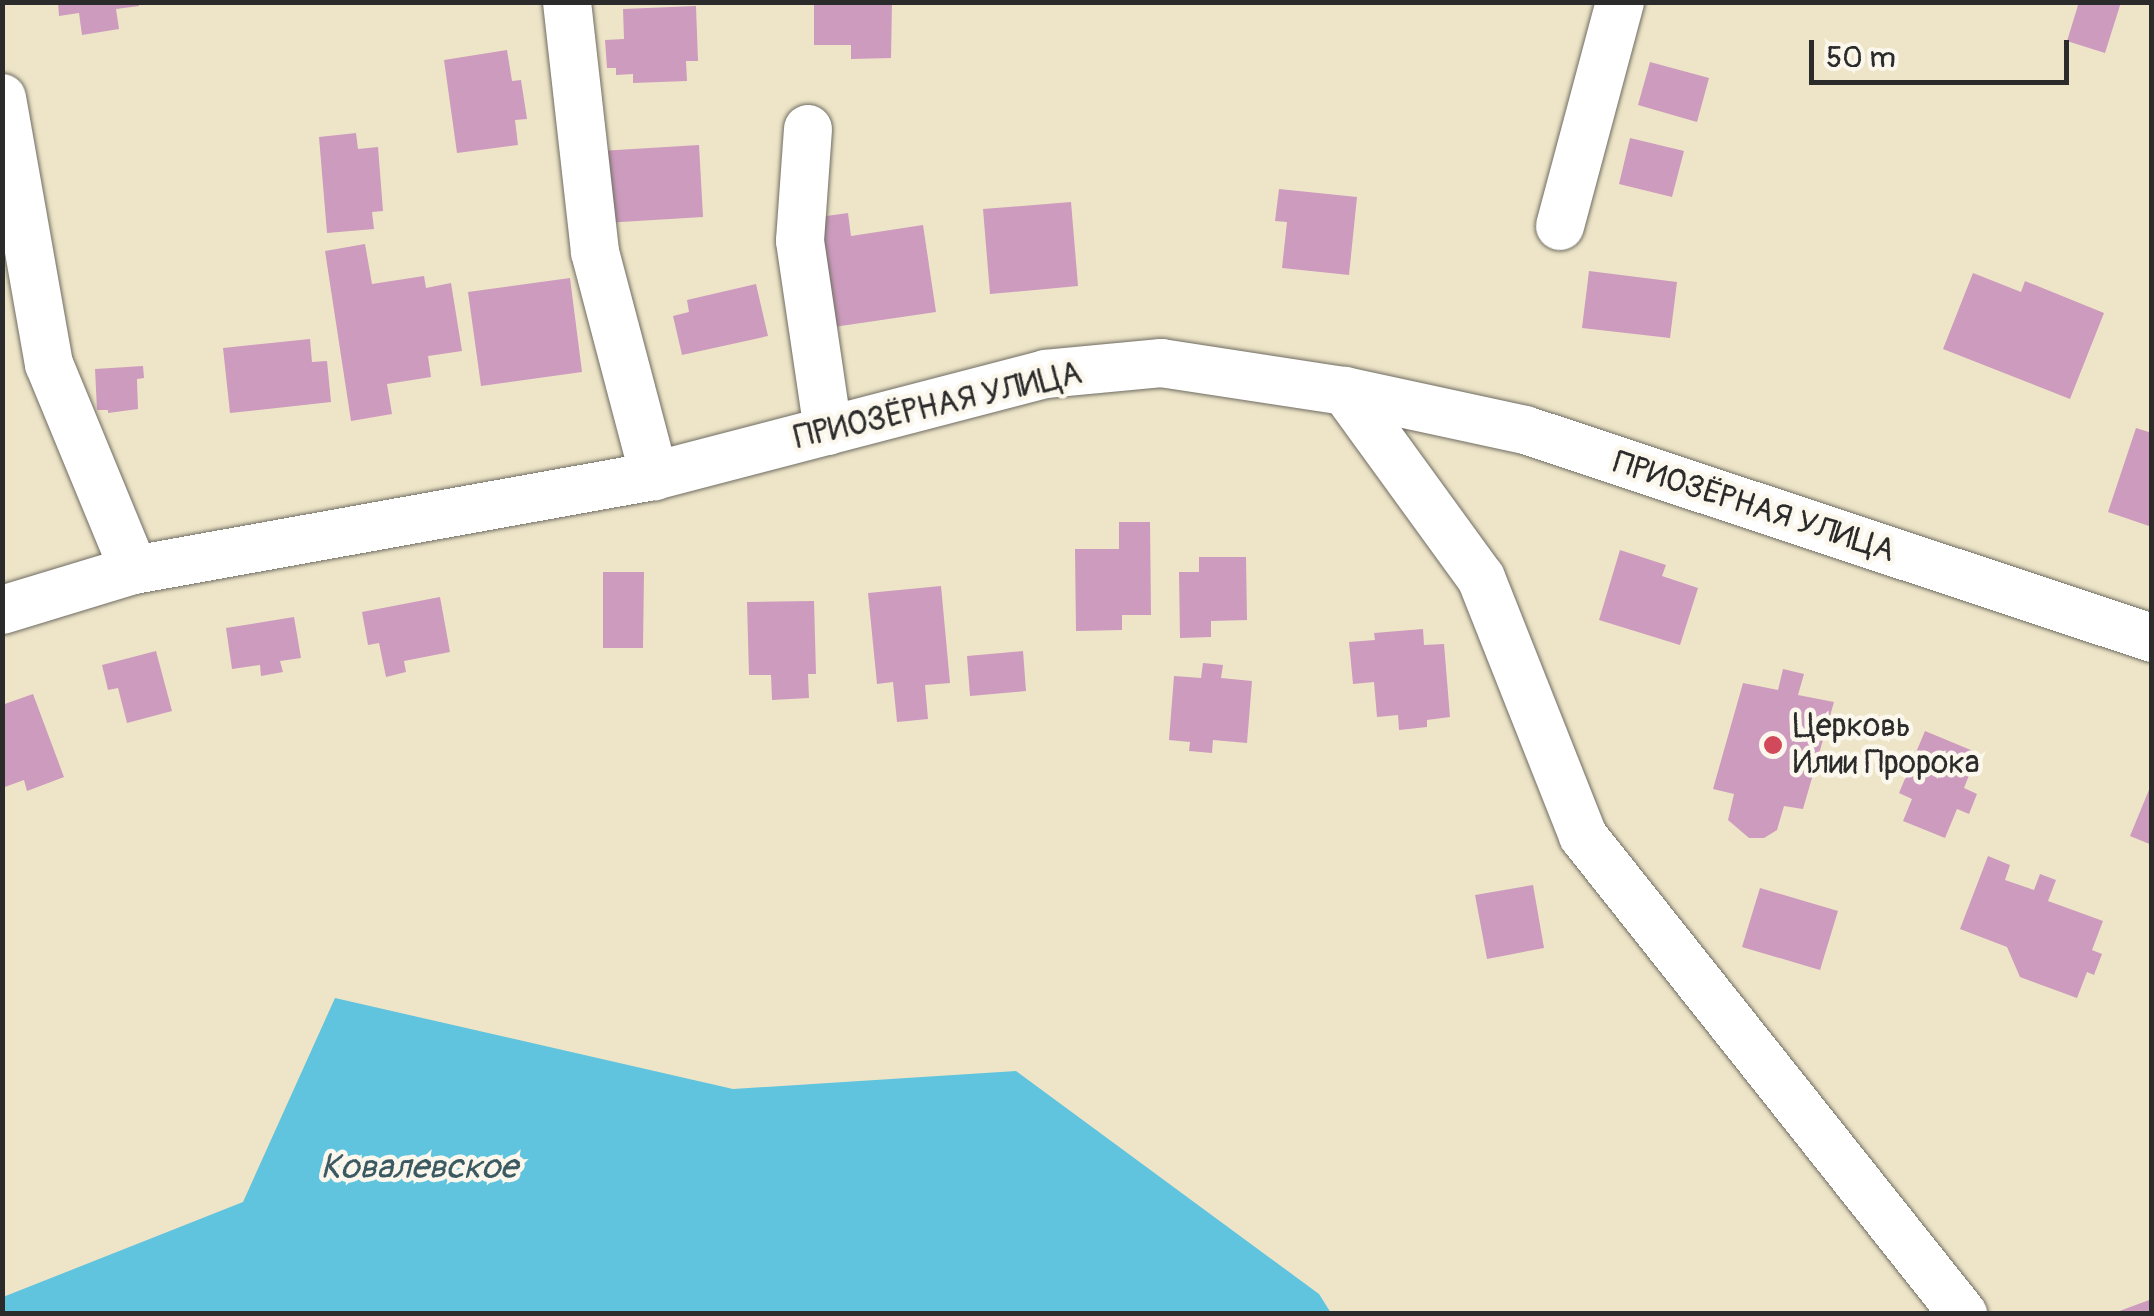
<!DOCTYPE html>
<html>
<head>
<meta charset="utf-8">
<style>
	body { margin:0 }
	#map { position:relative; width:2154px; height:1316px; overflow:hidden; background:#eee5c8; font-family:Pangolin,sans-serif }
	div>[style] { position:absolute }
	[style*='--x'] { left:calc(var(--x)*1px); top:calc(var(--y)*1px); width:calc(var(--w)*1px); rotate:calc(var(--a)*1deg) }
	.water>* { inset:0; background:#60c4de }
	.building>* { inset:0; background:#cc9bbd }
	.roads { filter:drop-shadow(0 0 2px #6f6c62) drop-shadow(0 0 2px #6f6c62) }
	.minor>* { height:48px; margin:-24px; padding:0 24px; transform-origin:24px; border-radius:24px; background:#fff }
	.dots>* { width:28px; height:28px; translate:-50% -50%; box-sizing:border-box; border:5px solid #fbf7ec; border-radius:50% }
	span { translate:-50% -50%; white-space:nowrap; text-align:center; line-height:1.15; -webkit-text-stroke:9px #fbf7ec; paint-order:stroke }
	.street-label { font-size:32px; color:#2b2b2b }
	.poi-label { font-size:32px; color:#2b2b2b }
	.left { translate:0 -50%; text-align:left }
	.water-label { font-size:35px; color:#3b5961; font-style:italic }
	.frame { position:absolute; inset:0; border:5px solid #2b2b2b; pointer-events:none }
	.scale { position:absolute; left:1809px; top:40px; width:260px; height:45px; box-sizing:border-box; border:5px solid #2b2b2b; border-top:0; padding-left:12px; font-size:30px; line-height:35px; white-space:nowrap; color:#2b2b2b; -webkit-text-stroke:8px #fbf7ec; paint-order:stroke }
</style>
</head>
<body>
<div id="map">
	<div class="water">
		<i style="clip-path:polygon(335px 998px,733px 1089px,1016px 1071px,1319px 1294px,1331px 1313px,3px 1313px,3px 1297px,243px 1202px)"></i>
	</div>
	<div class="building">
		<i style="clip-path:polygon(58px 2px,138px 2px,139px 6px,116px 9px,119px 29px,82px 35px,79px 13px,59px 16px)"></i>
		<i style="clip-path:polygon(814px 2px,892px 2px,891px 58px,851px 59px,851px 45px,814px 45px)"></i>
		<i style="clip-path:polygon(2079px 2px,2121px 2px,2105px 53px,2067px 41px)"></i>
		<i style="clip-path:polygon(696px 6px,698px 61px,686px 61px,687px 81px,633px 83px,633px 74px,616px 75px,616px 68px,607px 68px,605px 40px,624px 39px,623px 9px)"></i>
		<i style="clip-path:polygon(507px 50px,512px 81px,521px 80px,527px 119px,515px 120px,518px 145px,457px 153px,444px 60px)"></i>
		<i style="clip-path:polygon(1650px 62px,1709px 78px,1697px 122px,1638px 105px)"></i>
		<i style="clip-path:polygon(356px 133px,358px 149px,378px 147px,383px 211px,372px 212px,374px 229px,327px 233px,319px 137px)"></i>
		<i style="clip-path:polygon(1630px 138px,1684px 151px,1672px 197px,1619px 184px)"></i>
		<i style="clip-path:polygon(699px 145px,703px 217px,604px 223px,600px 151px)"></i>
		<i style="clip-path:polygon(1279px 189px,1357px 197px,1349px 275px,1282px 268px,1287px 222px,1275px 221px)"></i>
		<i style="clip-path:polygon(1071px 202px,1078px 286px,990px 294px,983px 209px)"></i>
		<i style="clip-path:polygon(848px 213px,851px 236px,923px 225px,936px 312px,827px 328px,812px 218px)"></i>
		<i style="clip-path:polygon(365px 244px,372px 284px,424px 276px,426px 288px,451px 283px,462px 351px,428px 356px,431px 377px,387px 384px,392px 414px,351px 421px,325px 251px)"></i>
		<i style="clip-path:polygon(1589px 271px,1677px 282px,1670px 338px,1582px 328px)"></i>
		<i style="clip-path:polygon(1973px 273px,2021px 292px,2025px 281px,2104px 313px,2070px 399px,1943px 349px)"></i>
		<i style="clip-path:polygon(570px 278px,582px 372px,481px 386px,468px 292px)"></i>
		<i style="clip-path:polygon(756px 284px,768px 336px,682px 355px,673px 316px,689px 312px,687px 300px)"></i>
		<i style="clip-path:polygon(310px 339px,312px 362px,327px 361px,331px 402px,230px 413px,223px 348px)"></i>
		<i style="clip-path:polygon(143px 366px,144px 378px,137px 379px,138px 409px,108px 413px,108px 410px,97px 410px,95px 369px)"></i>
		<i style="clip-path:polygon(2136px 428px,2152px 433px,2152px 527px,2108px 512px)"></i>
		<i style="clip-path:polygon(1119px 522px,1150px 522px,1151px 615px,1122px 615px,1122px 630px,1076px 631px,1075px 549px,1119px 549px)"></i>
		<i style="clip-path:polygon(1620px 550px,1666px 565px,1662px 576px,1698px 588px,1680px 645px,1599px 620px)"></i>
		<i style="clip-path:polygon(1199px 557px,1246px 557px,1247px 620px,1211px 621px,1211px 637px,1180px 638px,1179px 572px,1199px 572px)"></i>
		<i style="clip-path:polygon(603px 572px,644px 572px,643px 648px,603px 648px)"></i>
		<i style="clip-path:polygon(941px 586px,950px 683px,925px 685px,928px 719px,897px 722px,893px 682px,877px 684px,868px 593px)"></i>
		<i style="clip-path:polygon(440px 597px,450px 652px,404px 661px,406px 672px,386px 677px,379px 643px,368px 645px,362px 612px)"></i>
		<i style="clip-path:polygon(814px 601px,816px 674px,808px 674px,809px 698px,772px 700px,771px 675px,749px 675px,747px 602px)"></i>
		<i style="clip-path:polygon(294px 617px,301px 658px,280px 661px,283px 672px,261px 676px,260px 665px,232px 669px,226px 628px)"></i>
		<i style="clip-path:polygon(1423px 629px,1424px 645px,1444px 644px,1450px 717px,1427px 720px,1427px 727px,1399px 730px,1398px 715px,1377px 717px,1374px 682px,1353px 684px,1349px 642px,1375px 640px,1374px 633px)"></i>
		<i style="clip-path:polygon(156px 651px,172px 711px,127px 723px,118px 688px,108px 690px,102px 665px)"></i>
		<i style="clip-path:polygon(1023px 651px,1026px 691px,970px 696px,967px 656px)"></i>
		<i style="clip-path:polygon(1203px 663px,1223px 665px,1221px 678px,1252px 681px,1247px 743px,1213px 740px,1212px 753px,1189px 751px,1190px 742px,1169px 740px,1174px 676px,1201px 678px)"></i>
		<i style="clip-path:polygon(1783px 669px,1804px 674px,1798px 695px,1834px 702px,1803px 809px,1784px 806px,1777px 830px,1764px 838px,1749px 838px,1728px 820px,1734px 794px,1713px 789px,1743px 683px,1778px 690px)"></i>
		<i style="clip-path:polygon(33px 694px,64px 777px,27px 791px,24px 780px,2px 788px,2px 705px)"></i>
		<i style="clip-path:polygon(1925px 731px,1978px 753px,1964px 788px,1977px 794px,1969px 814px,1957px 809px,1945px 838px,1903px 821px,1912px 799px,1899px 793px)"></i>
		<i style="clip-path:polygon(2151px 785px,2152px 785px,2152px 845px,2130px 836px)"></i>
		<i style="clip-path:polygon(1988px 856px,2010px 865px,2005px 880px,2034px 890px,2040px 874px,2056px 880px,2048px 901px,2103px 921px,2092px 950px,2102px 954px,2094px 975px,2087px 972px,2077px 998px,2020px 977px,2007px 947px,1960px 929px)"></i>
		<i style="clip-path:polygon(1533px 885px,1544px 948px,1487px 959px,1475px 895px)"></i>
		<i style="clip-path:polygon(1760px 888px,1838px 911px,1820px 970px,1742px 947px)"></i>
		<i style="clip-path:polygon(2152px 1299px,2152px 1314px,2114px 1314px,2114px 1313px)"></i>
	</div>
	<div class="roads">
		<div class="minor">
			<i style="--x:567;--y:2;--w:252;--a:83.6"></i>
			<i style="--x:595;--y:252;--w:232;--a:75.2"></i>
			<i style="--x:2;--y:98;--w:270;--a:80"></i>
			<i style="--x:49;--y:364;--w:223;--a:67.6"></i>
			<i style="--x:808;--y:129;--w:112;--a:94.1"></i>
			<i style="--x:800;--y:241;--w:192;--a:81.6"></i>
			<i style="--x:1560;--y:226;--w:232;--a:-75"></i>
			<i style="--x:1345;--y:391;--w:231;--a:54"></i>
			<i style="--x:1481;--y:578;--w:277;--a:68.4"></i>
			<i style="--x:1583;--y:836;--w:611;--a:51.52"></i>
			<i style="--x:2;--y:610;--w:138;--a:-16.9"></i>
			<i style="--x:134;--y:570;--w:528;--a:-10.25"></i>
			<i style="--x:654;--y:476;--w:404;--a:-14.6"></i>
			<i style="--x:1045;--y:374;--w:117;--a:-5.4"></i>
			<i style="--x:1161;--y:363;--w:186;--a:8.7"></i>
			<i style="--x:1345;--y:391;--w:184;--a:12.2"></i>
			<i style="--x:1525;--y:430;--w:661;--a:18.35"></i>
		</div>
	</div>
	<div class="dots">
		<i style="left:1773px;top:745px;background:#d1495b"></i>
	</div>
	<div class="street-label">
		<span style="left:938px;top:406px;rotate:-13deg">ПРИОЗЁРНАЯ УЛИЦА</span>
		<span style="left:1754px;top:507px;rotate:18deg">ПРИОЗЁРНАЯ УЛИЦА</span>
	</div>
	<div class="poi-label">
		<span class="left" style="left:1793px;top:745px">Церковь<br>Илии Пророка</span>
	</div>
	<div class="water-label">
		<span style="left:419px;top:1167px">Ковалевское</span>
	</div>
	<div class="frame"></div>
	<div class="scale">50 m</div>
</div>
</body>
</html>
